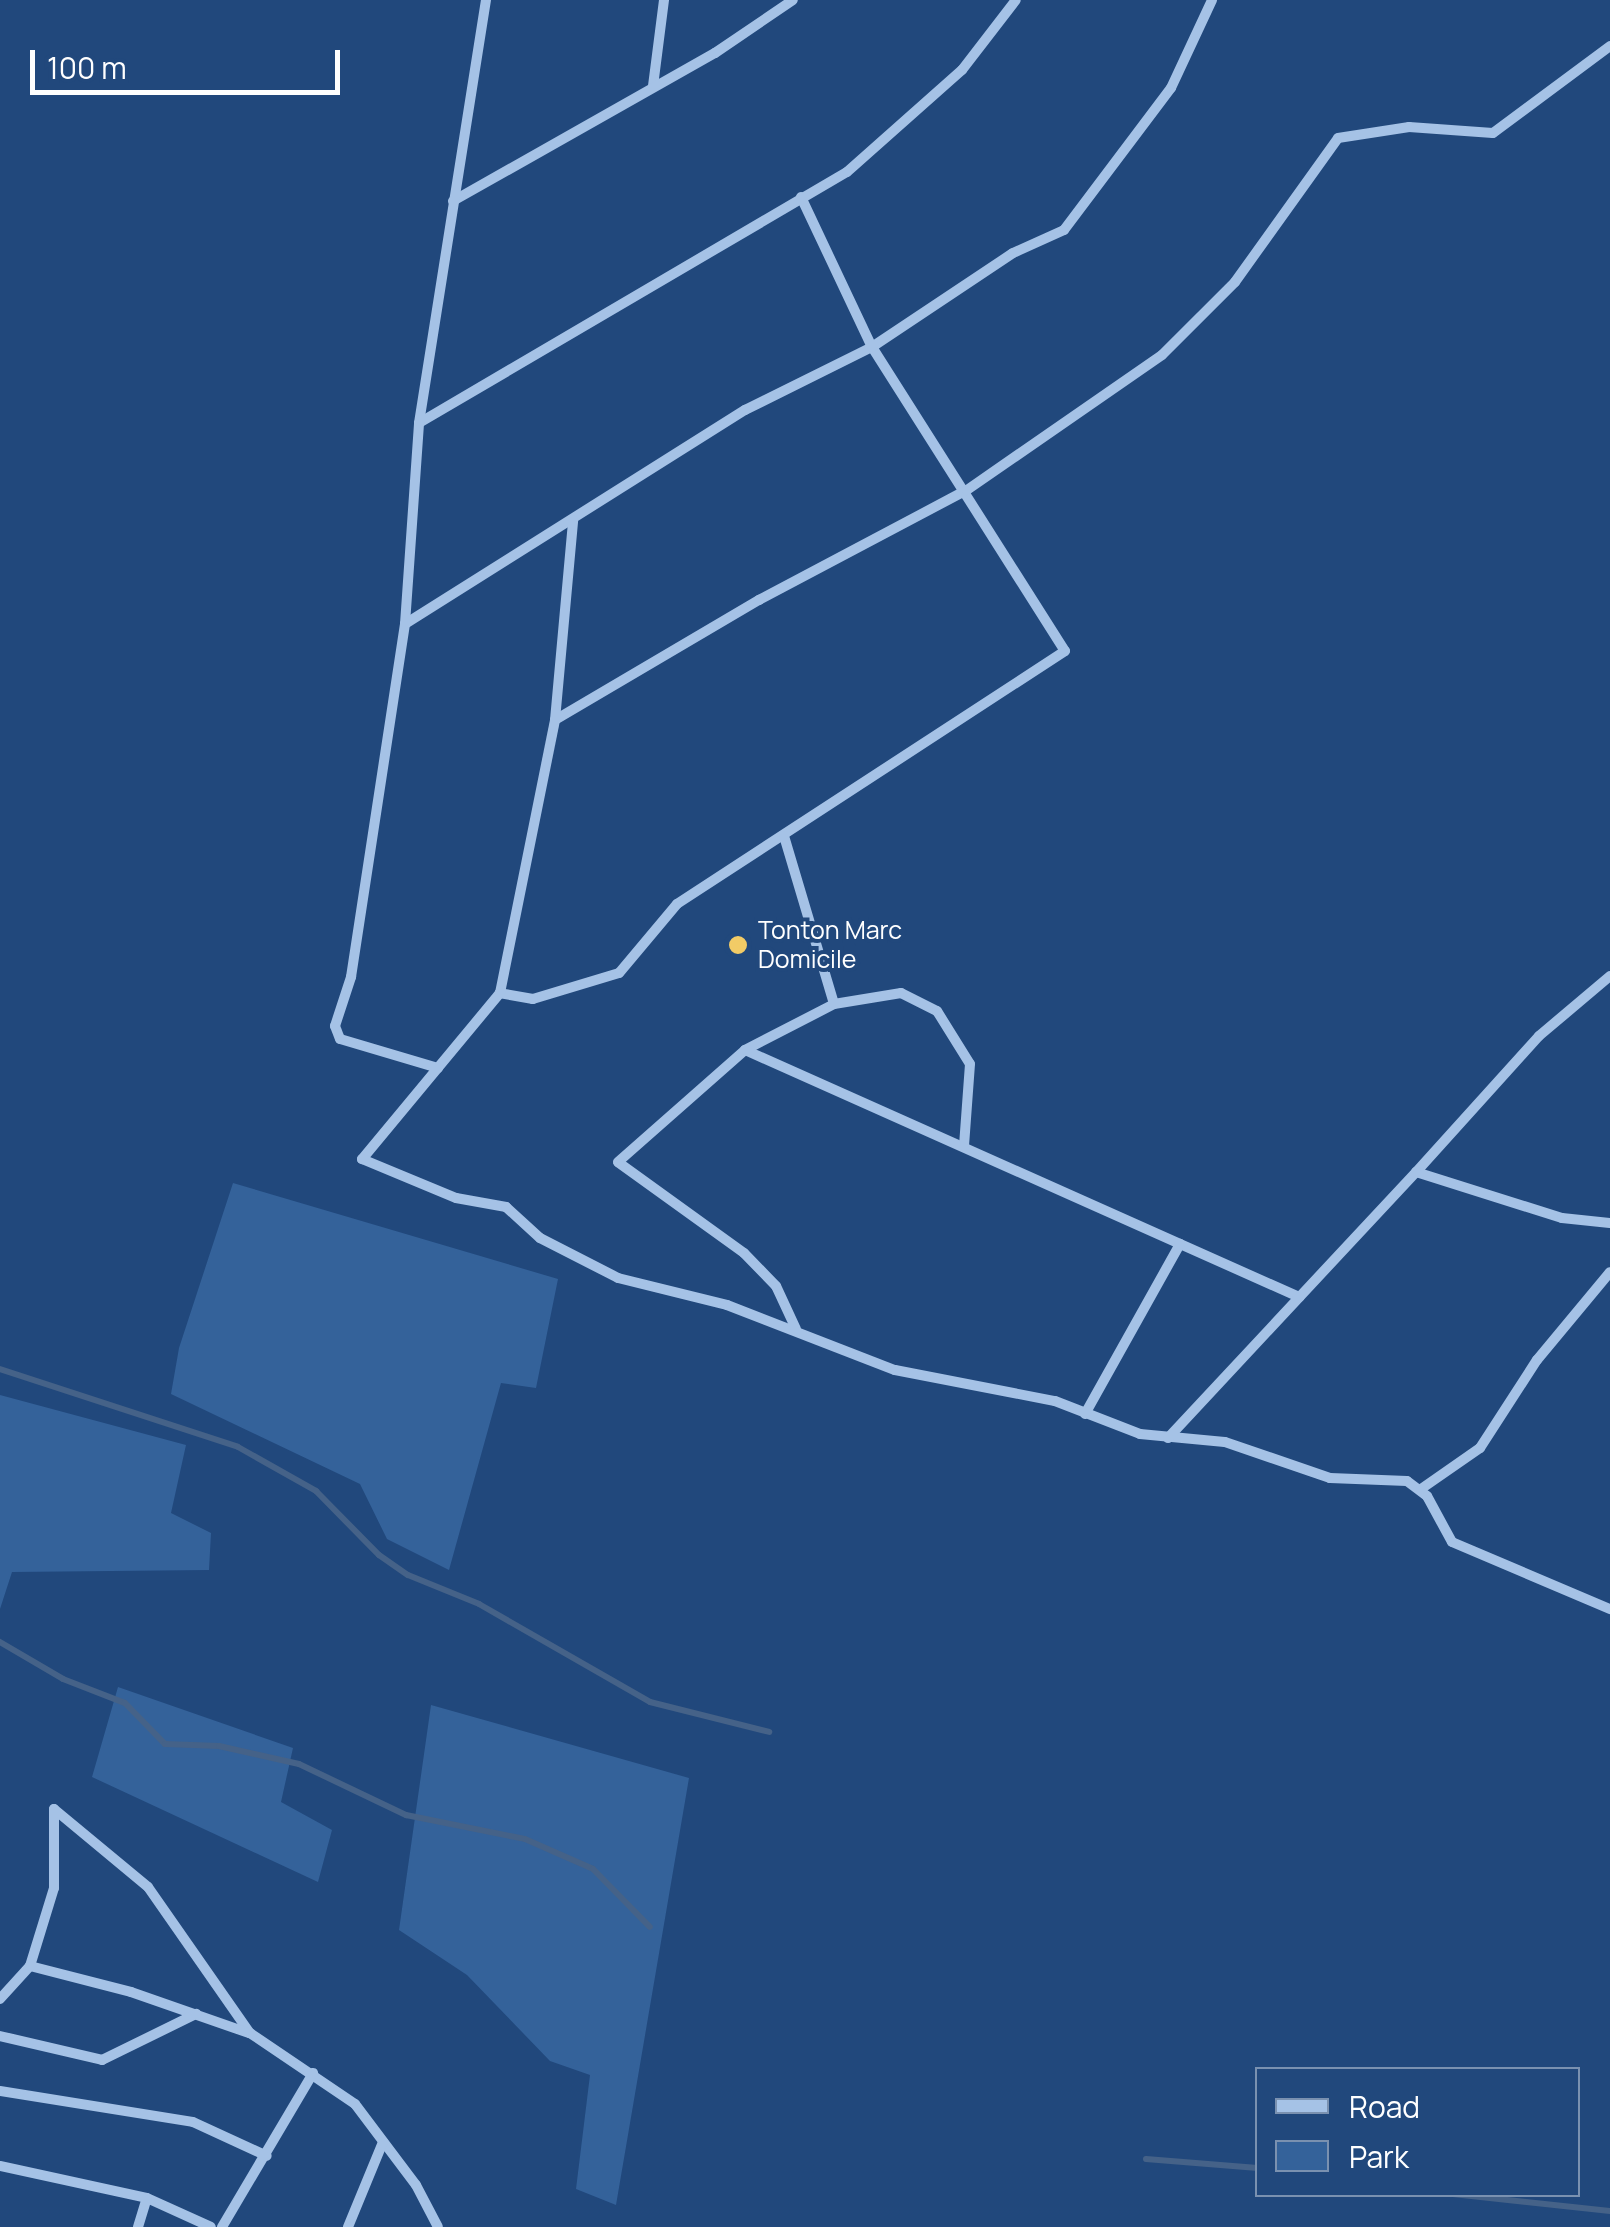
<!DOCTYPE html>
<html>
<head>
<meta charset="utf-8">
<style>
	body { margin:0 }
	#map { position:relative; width:1610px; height:2227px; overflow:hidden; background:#21487c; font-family:Manrope,sans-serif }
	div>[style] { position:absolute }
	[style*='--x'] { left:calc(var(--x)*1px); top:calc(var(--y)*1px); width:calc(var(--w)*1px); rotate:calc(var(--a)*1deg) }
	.green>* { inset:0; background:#34629a }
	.stream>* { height:6px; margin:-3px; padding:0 3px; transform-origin:3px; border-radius:3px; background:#456288 }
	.street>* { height:10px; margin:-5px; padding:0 5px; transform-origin:5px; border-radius:5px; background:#a5c2e6 }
	.dots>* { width:28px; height:28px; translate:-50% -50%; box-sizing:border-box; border:5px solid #21487c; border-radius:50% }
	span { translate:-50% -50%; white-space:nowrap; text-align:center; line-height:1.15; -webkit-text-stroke:8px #21487c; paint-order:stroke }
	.poi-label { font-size:25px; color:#fff }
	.left { translate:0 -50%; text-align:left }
	.legend { position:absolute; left:1255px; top:2067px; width:325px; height:130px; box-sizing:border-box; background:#21487c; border:2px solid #7a91b0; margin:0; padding:12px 18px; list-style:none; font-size:30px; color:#fff }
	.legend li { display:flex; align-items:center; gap:20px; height:50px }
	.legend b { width:50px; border:2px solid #7a91b0 }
	.scale { position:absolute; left:30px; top:50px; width:310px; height:45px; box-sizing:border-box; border:5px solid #fff; border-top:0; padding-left:12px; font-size:30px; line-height:35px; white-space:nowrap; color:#fff; -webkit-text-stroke:8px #21487c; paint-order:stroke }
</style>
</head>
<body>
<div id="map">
	<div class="green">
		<i style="clip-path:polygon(233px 1183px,558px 1279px,536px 1388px,501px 1383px,449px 1570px,387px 1539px,360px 1484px,171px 1394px,179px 1348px)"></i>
		<i style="clip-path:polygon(0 1395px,186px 1445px,171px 1513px,211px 1533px,209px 1570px,12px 1572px,0 1609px)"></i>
		<i style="clip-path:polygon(118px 1687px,293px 1748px,281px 1802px,332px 1830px,318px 1882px,92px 1777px)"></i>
		<i style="clip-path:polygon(431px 1705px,689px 1778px,616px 2205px,576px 2189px,590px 2075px,550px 2061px,467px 1975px,399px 1930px)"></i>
	</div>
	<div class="stream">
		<i style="--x:0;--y:1369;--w:250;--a:18.1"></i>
		<i style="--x:238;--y:1447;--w:90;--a:29.4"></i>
		<i style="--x:316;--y:1491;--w:90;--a:45.5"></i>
		<i style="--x:379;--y:1555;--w:35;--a:35"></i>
		<i style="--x:408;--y:1575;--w:77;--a:22.2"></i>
		<i style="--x:479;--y:1604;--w:197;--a:29.8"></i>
		<i style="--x:650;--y:1702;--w:123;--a:14.1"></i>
		<i style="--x:0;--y:1642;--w:73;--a:30.4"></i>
		<i style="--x:63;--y:1679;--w:66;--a:21.2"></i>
		<i style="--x:125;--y:1703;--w:57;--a:45.7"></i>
		<i style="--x:165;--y:1744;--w:54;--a:2.1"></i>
		<i style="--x:219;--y:1746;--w:82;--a:12.7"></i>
		<i style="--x:299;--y:1764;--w:119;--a:25.5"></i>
		<i style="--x:406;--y:1815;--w:121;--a:11.4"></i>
		<i style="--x:525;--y:1839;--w:74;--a:23.8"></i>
		<i style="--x:593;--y:1869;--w:81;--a:45.5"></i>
		<i style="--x:1146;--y:2159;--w:112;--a:4.6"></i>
		<i style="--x:1453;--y:2194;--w:158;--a:6.2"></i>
	</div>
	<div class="street">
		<i style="--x:653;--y:86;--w:87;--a:-82.7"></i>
		<i style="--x:801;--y:197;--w:166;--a:64.7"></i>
		<i style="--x:872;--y:347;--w:360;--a:57.6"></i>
		<i style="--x:1065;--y:651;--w:463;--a:146.9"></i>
		<i style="--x:677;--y:904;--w:90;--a:130"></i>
		<i style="--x:619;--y:973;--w:90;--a:163.2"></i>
		<i style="--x:533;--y:999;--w:34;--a:-170"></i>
		<i style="--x:500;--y:993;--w:216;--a:129.7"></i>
		<i style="--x:362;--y:1159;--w:102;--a:22.5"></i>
		<i style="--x:456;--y:1198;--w:51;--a:10.2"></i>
		<i style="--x:506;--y:1207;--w:46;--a:42.4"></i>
		<i style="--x:540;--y:1238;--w:88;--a:27.1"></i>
		<i style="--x:618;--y:1278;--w:112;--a:13.9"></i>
		<i style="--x:727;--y:1305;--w:180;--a:21.2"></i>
		<i style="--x:895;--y:1370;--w:163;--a:11"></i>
		<i style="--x:1055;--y:1401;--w:91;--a:21.2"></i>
		<i style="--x:1140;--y:1434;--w:85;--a:5.4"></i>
		<i style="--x:1225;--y:1442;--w:111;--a:18.9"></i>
		<i style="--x:1330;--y:1478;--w:77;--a:2.2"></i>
		<i style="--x:1407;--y:1481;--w:25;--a:37"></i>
		<i style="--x:1427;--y:1496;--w:52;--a:61.5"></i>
		<i style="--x:1452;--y:1542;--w:172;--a:23"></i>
		<i style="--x:453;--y:201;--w:301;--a:-29.5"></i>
		<i style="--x:715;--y:53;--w:94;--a:-34.2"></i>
		<i style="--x:419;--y:423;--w:496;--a:-30.4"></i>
		<i style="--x:847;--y:172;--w:154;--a:-41.6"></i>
		<i style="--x:962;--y:70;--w:88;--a:-52.4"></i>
		<i style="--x:405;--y:624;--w:402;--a:-32.2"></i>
		<i style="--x:745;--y:410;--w:142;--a:-26.4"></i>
		<i style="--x:872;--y:347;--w:169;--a:-33.7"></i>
		<i style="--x:1013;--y:253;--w:56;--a:-24.3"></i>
		<i style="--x:1064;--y:230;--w:178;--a:-53"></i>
		<i style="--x:1171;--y:88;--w:97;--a:-65"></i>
		<i style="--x:555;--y:720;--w:237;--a:-30.5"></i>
		<i style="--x:759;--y:600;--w:235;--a:-27.9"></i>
		<i style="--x:967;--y:490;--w:237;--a:-34.7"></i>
		<i style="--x:1162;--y:355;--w:103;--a:-45"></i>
		<i style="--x:1235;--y:282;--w:177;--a:-54.4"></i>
		<i style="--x:1338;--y:138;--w:72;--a:-8.8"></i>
		<i style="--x:1409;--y:127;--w:84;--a:4.1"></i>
		<i style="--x:1493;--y:133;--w:146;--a:-36.6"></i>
		<i style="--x:784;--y:836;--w:175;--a:73.4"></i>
		<i style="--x:1610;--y:976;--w:93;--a:139.8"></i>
		<i style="--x:1539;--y:1036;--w:183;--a:132.1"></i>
		<i style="--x:1416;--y:1172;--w:153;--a:17.5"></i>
		<i style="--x:1562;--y:1218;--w:48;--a:5.9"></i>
		<i style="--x:500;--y:993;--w:278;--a:-78.6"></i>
		<i style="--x:555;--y:720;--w:200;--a:-84.8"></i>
		<i style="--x:745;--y:1050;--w:607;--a:24.03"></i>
		<i style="--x:438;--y:1068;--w:102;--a:-163.5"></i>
		<i style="--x:340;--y:1039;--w:14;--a:-111"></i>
		<i style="--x:335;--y:1026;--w:52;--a:-71.9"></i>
		<i style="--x:351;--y:977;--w:357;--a:-81.3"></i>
		<i style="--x:405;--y:624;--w:201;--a:-86"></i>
		<i style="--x:419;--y:423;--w:428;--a:-81"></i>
		<i style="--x:796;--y:1329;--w:47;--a:-114.9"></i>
		<i style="--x:776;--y:1286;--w:46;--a:-134.1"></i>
		<i style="--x:744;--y:1253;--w:155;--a:-144.2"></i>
		<i style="--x:618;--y:1162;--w:169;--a:-41.4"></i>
		<i style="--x:745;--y:1050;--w:100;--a:-27.3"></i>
		<i style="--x:834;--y:1004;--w:68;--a:-9.3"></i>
		<i style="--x:901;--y:993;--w:40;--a:26.6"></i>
		<i style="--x:937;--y:1011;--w:62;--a:58.1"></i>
		<i style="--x:970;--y:1064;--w:82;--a:94.2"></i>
		<i style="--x:1085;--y:1414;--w:195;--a:-60.8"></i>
		<i style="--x:1168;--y:1438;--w:364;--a:-47"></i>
		<i style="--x:1421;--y:1489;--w:72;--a:-34.8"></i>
		<i style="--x:1480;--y:1448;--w:105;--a:-57.1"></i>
		<i style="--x:1537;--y:1360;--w:114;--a:-50.3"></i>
		<i style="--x:54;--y:1809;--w:122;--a:39.7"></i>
		<i style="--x:148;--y:1887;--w:178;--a:55.1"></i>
		<i style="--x:250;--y:2033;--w:127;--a:34.1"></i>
		<i style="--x:355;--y:2104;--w:101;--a:53"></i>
		<i style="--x:416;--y:2185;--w:47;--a:62.4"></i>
		<i style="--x:30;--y:1966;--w:104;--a:14.4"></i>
		<i style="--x:131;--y:1992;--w:125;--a:19.2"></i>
		<i style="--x:0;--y:1999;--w:45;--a:-47.7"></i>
		<i style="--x:30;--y:1966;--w:82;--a:-72.9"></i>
		<i style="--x:54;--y:1888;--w:79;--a:-90"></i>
		<i style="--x:0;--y:2036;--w:105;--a:13.2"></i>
		<i style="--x:102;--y:2060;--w:105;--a:-26.1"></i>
		<i style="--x:0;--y:2091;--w:195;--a:9.1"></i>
		<i style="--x:193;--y:2122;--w:81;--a:24.7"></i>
		<i style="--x:0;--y:2166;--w:150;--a:12.3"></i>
		<i style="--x:147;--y:2198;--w:70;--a:24.4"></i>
		<i style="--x:138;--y:2227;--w:30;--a:-73"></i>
		<i style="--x:222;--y:2227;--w:179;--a:-59.4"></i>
		<i style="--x:348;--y:2227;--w:92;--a:-67.6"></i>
	</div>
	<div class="dots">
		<i style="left:738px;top:945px;background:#f2cb66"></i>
	</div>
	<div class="poi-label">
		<span class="left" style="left:758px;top:945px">Tonton Marc<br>Domicile</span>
	</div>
	<ul class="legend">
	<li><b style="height:12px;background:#a5c2e6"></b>Road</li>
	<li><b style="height:28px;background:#34629a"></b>Park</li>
	</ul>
	<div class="scale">100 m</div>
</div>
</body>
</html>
